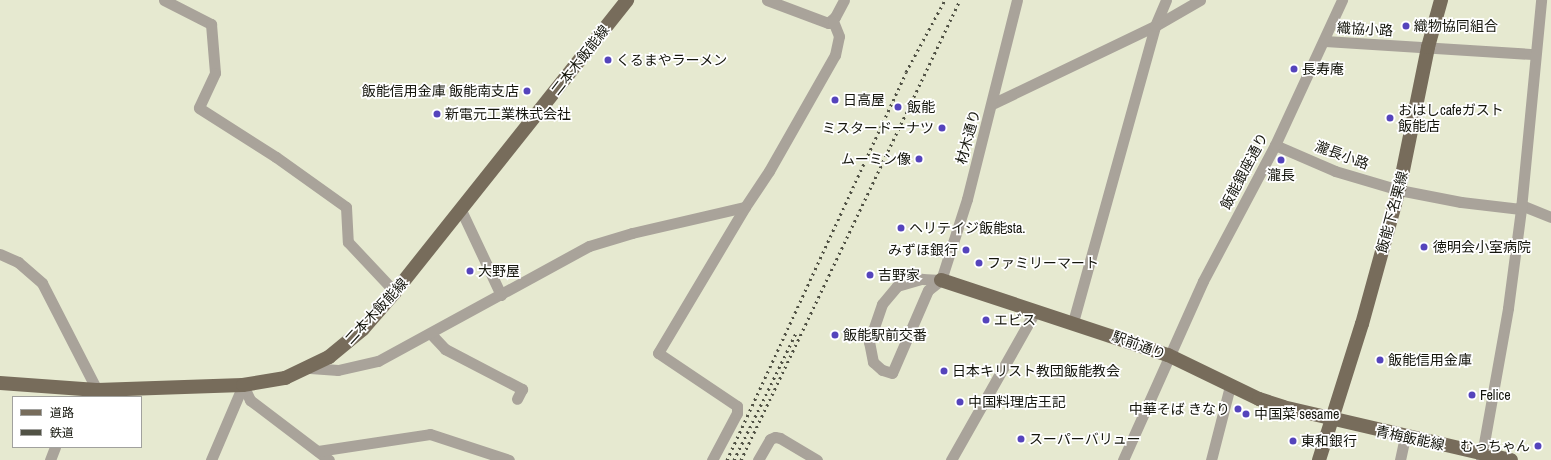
<!DOCTYPE html>
<html>
<head>
<meta charset="utf-8">
<style>
	body { margin:0 }
	#map { position:relative; width:1551px; height:460px; overflow:hidden; background:#e6e9d0; font-family:"Archivo Narrow","Noto Sans JP",sans-serif }
	div>[style] { position:absolute }
	[style*='--x'] { left:calc(var(--x)*1px); top:calc(var(--y)*1px); width:calc(var(--w)*1px); rotate:calc(var(--a)*1deg) }
	.minor>* { height:11px; margin:-5.5px; padding:0 5.5px; transform-origin:5.5px; border-radius:5.5px; background:#a9a39a }
	.major>* { height:14px; margin:-7px; padding:0 7px; transform-origin:7px; border-radius:7px; background:#776c5b }
	.rail>* { height:3px; margin-top:-1.5px; transform-origin:0; background:repeating-linear-gradient(90deg,#515245 0 2px,transparent 0 6px) }
	.dots>* { width:11px; height:11px; translate:-50% -50%; box-sizing:border-box; border:2px solid #fff; border-radius:50% }
	span { translate:-50% -50%; white-space:nowrap; text-align:center; line-height:1.15; -webkit-text-stroke:3.5px #fff; paint-order:stroke }
	.poi-label { font-size:14px; color:#14150c }
	.left { translate:0 -50%; text-align:left }
	.right { translate:-100% -50%; text-align:right }
	.street-label { font-size:14px; color:#14150c }
	.legend { position:absolute; left:12px; top:396px; width:130px; height:52px; box-sizing:border-box; background:#fff; border:1px solid #a1a19e; margin:0; padding:5px 7px; list-style:none; font-size:12px; color:#14150c }
	.legend li { display:flex; align-items:center; gap:8px; height:20px }
	.legend b { width:20px; border:1px solid #a1a19e }
</style>
</head>
<body>
<div id="map">
	<div class="minor">
		<i style="--x:164;--y:0;--w:53;--a:27.1"></i>
		<i style="--x:211;--y:24;--w:49;--a:85.3"></i>
		<i style="--x:215;--y:73;--w:38;--a:115"></i>
		<i style="--x:199;--y:108;--w:91;--a:32.5"></i>
		<i style="--x:276;--y:157;--w:86;--a:35.5"></i>
		<i style="--x:346;--y:207;--w:35;--a:87"></i>
		<i style="--x:348;--y:242;--w:69;--a:46.8"></i>
		<i style="--x:767;--y:0;--w:65;--a:20.7"></i>
		<i style="--x:828;--y:23;--w:9;--a:-41"></i>
		<i style="--x:835;--y:17;--w:19;--a:-62"></i>
		<i style="--x:1325;--y:41;--w:209;--a:3.6"></i>
		<i style="--x:992;--y:104;--w:181;--a:-25.6"></i>
		<i style="--x:1155;--y:26;--w:52;--a:-30"></i>
		<i style="--x:1275;--y:145;--w:65;--a:23.4"></i>
		<i style="--x:1335;--y:171;--w:67;--a:16.5"></i>
		<i style="--x:1399;--y:190;--w:63;--a:11"></i>
		<i style="--x:1461;--y:202;--w:60;--a:6.7"></i>
		<i style="--x:1521;--y:205;--w:32;--a:22"></i>
		<i style="--x:461;--y:210;--w:94;--a:64.8"></i>
		<i style="--x:0;--y:254;--w:20;--a:24"></i>
		<i style="--x:18;--y:262;--w:32;--a:41"></i>
		<i style="--x:42;--y:283;--w:120;--a:62.8"></i>
		<i style="--x:922;--y:279;--w:19;--a:3"></i>
		<i style="--x:941;--y:280;--w:16;--a:142"></i>
		<i style="--x:928;--y:290;--w:90;--a:113.4"></i>
		<i style="--x:892;--y:373;--w:10;--a:-163"></i>
		<i style="--x:882;--y:370;--w:12;--a:-138"></i>
		<i style="--x:873;--y:362;--w:20;--a:-101"></i>
		<i style="--x:869;--y:342;--w:40;--a:-71.1"></i>
		<i style="--x:882;--y:304;--w:23;--a:-50"></i>
		<i style="--x:897;--y:286;--w:26;--a:-16"></i>
		<i style="--x:941;--y:280;--w:85;--a:-72.2"></i>
		<i style="--x:967;--y:199;--w:205;--a:-75.9"></i>
		<i style="--x:1073;--y:322;--w:307;--a:-74.5"></i>
		<i style="--x:1155;--y:26;--w:28;--a:-67"></i>
		<i style="--x:431;--y:334;--w:21;--a:47"></i>
		<i style="--x:445;--y:349;--w:87;--a:27.5"></i>
		<i style="--x:522;--y:389;--w:11;--a:117"></i>
		<i style="--x:310;--y:368;--w:28;--a:4"></i>
		<i style="--x:338;--y:370;--w:41;--a:-12.7"></i>
		<i style="--x:378;--y:361;--w:240;--a:-28.6"></i>
		<i style="--x:589;--y:246;--w:45;--a:-16.8"></i>
		<i style="--x:632;--y:233;--w:116;--a:-13"></i>
		<i style="--x:745;--y:207;--w:43;--a:-56.3"></i>
		<i style="--x:769;--y:171;--w:133;--a:-60.4"></i>
		<i style="--x:835;--y:55;--w:19;--a:-78"></i>
		<i style="--x:839;--y:36;--w:16;--a:-112"></i>
		<i style="--x:243;--y:385;--w:17;--a:65"></i>
		<i style="--x:250;--y:400;--w:99;--a:37.2"></i>
		<i style="--x:318;--y:451;--w:113;--a:-8.6"></i>
		<i style="--x:430;--y:434;--w:83;--a:18.2"></i>
		<i style="--x:50;--y:460;--w:14;--a:-69"></i>
		<i style="--x:211;--y:460;--w:82;--a:-66.9"></i>
		<i style="--x:712;--y:460;--w:53;--a:-62"></i>
		<i style="--x:737;--y:413;--w:7;--a:-90"></i>
		<i style="--x:737;--y:406;--w:95;--a:-146.1"></i>
		<i style="--x:658;--y:353;--w:170;--a:-59.2"></i>
		<i style="--x:758;--y:460;--w:24;--a:-60"></i>
		<i style="--x:770;--y:439;--w:5;--a:-22"></i>
		<i style="--x:775;--y:437;--w:5;--a:11"></i>
		<i style="--x:780;--y:438;--w:43;--a:30.7"></i>
		<i style="--x:951;--y:460;--w:172;--a:-60.5"></i>
		<i style="--x:1123;--y:460;--w:196;--a:-65.9"></i>
		<i style="--x:1203;--y:281;--w:154;--a:-62.1"></i>
		<i style="--x:1275;--y:145;--w:160;--a:-65.2"></i>
		<i style="--x:1211;--y:460;--w:76;--a:-75.6"></i>
		<i style="--x:1400;--y:460;--w:24;--a:-78"></i>
		<i style="--x:1481;--y:460;--w:154;--a:-79.9"></i>
		<i style="--x:1508;--y:308;--w:100;--a:-82.5"></i>
		<i style="--x:1521;--y:209;--w:210;--a:-84.5"></i>
	</div>
	<div class="major">
		<i style="--x:941;--y:280;--w:239;--a:18.3"></i>
		<i style="--x:1168;--y:355;--w:101;--a:25.8"></i>
		<i style="--x:1259;--y:399;--w:25;--a:18"></i>
		<i style="--x:1283;--y:407;--w:234;--a:13.1"></i>
		<i style="--x:0;--y:383;--w:97;--a:4.1"></i>
		<i style="--x:97;--y:390;--w:146;--a:-2"></i>
		<i style="--x:243;--y:385;--w:43;--a:-9.5"></i>
		<i style="--x:285;--y:378;--w:49;--a:-25.5"></i>
		<i style="--x:329;--y:357;--w:44;--a:-39.5"></i>
		<i style="--x:363;--y:329;--w:49;--a:-49.1"></i>
		<i style="--x:395;--y:292;--w:373;--a:-51.5"></i>
		<i style="--x:1319;--y:460;--w:143;--a:-72.5"></i>
		<i style="--x:1362;--y:324;--w:139;--a:-74.6"></i>
		<i style="--x:1399;--y:190;--w:146;--a:-78.5"></i>
		<i style="--x:1428;--y:47;--w:49;--a:-74.5"></i>
	</div>
	<div class="rail">
		<i style="--x:727;--y:460;--w:427;--a:-65.2"></i>
		<i style="--x:906;--y:72;--w:82;--a:-61.6"></i>
		<i style="--x:734;--y:460;--w:141;--a:-64"></i>
		<i style="--x:741;--y:460;--w:509;--a:-64.54"></i>
	</div>
	<div class="dots">
		<i style="left:1406px;top:26px;background:#5544bc"></i>
		<i style="left:608px;top:60px;background:#5544bc"></i>
		<i style="left:1294px;top:69px;background:#5544bc"></i>
		<i style="left:527px;top:91px;background:#5544bc"></i>
		<i style="left:835px;top:100px;background:#5544bc"></i>
		<i style="left:898px;top:107px;background:#5544bc"></i>
		<i style="left:437px;top:114px;background:#5544bc"></i>
		<i style="left:1390px;top:118px;background:#5544bc"></i>
		<i style="left:942px;top:128px;background:#5544bc"></i>
		<i style="left:919px;top:159px;background:#5544bc"></i>
		<i style="left:1281px;top:160px;background:#5544bc"></i>
		<i style="left:901px;top:228px;background:#5544bc"></i>
		<i style="left:1424px;top:247px;background:#5544bc"></i>
		<i style="left:966px;top:250px;background:#5544bc"></i>
		<i style="left:979px;top:263px;background:#5544bc"></i>
		<i style="left:470px;top:271px;background:#5544bc"></i>
		<i style="left:870px;top:275px;background:#5544bc"></i>
		<i style="left:986px;top:320px;background:#5544bc"></i>
		<i style="left:835px;top:335px;background:#5544bc"></i>
		<i style="left:1380px;top:360px;background:#5544bc"></i>
		<i style="left:944px;top:371px;background:#5544bc"></i>
		<i style="left:1472px;top:395px;background:#5544bc"></i>
		<i style="left:960px;top:402px;background:#5544bc"></i>
		<i style="left:1238px;top:409px;background:#5544bc"></i>
		<i style="left:1246px;top:414px;background:#5544bc"></i>
		<i style="left:1021px;top:439px;background:#5544bc"></i>
		<i style="left:1293px;top:441px;background:#5544bc"></i>
		<i style="left:1538px;top:446px;background:#5544bc"></i>
	</div>
	<div class="poi-label">
		<span class="left" style="left:1414px;top:26px">織物協同組合</span>
		<span class="left" style="left:616px;top:60px">くるまやラーメン</span>
		<span class="left" style="left:1302px;top:69px">長寿庵</span>
		<span class="right" style="left:519px;top:91px">飯能信用金庫 飯能南支店</span>
		<span class="left" style="left:843px;top:100px">日高屋</span>
		<span class="left" style="left:907px;top:107px">飯能</span>
		<span class="left" style="left:1398px;top:118px">おはしcafeガスト<br>飯能店</span>
		<span class="left" style="left:445px;top:114px">新電元工業株式会社</span>
		<span class="right" style="left:934px;top:128px">ミスタードーナツ</span>
		<span class="right" style="left:911px;top:159px">ムーミン像</span>
		<span style="left:1281px;top:175px">瀧長</span>
		<span class="left" style="left:909px;top:228px">ヘリテイジ飯能sta.</span>
		<span class="left" style="left:1433px;top:247px">徳明会小室病院</span>
		<span class="right" style="left:958px;top:250px">みずほ銀行</span>
		<span class="left" style="left:987px;top:263px">ファミリーマート</span>
		<span class="left" style="left:478px;top:271px">大野屋</span>
		<span class="left" style="left:878px;top:275px">吉野家</span>
		<span class="left" style="left:994px;top:320px">エビス</span>
		<span class="left" style="left:843px;top:335px">飯能駅前交番</span>
		<span class="left" style="left:1388px;top:360px">飯能信用金庫</span>
		<span class="left" style="left:952px;top:371px">日本キリスト教団飯能教会</span>
		<span class="left" style="left:1480px;top:395px">Felice</span>
		<span class="left" style="left:968px;top:402px">中国料理店王記</span>
		<span class="right" style="left:1230px;top:409px">中華そば きなり</span>
		<span class="left" style="left:1254px;top:414px">中国菜 sesame</span>
		<span class="left" style="left:1029px;top:439px">スーパーバリュー</span>
		<span class="left" style="left:1301px;top:441px">東和銀行</span>
		<span class="right" style="left:1530px;top:446px">むっちゃん</span>
	</div>
	<div class="street-label">
		<span style="left:1365px;top:29px;rotate:3deg">織協小路</span>
		<span style="left:580px;top:60px;rotate:-52deg">二本木飯能線</span>
		<span style="left:968px;top:137px;rotate:-75deg">材木通り</span>
		<span style="left:1342px;top:155px;rotate:20deg">瀧長小路</span>
		<span style="left:1244px;top:171px;rotate:-62deg">飯能銀座通り</span>
		<span style="left:1392px;top:212px;rotate:-75deg">飯能下名栗線</span>
		<span style="left:376px;top:311px;rotate:-47deg">二本木飯能線</span>
		<span style="left:1139px;top:345px;rotate:20deg">駅前通り</span>
		<span style="left:1410px;top:438px;rotate:12deg">青梅飯能線</span>
	</div>
	<ul class="legend">
	<li><b style="height:5px;background:#776c5b"></b>道路</li>
	<li><b style="height:5px;background:#515245"></b>鉄道</li>
	</ul>
</div>
</body>
</html>
